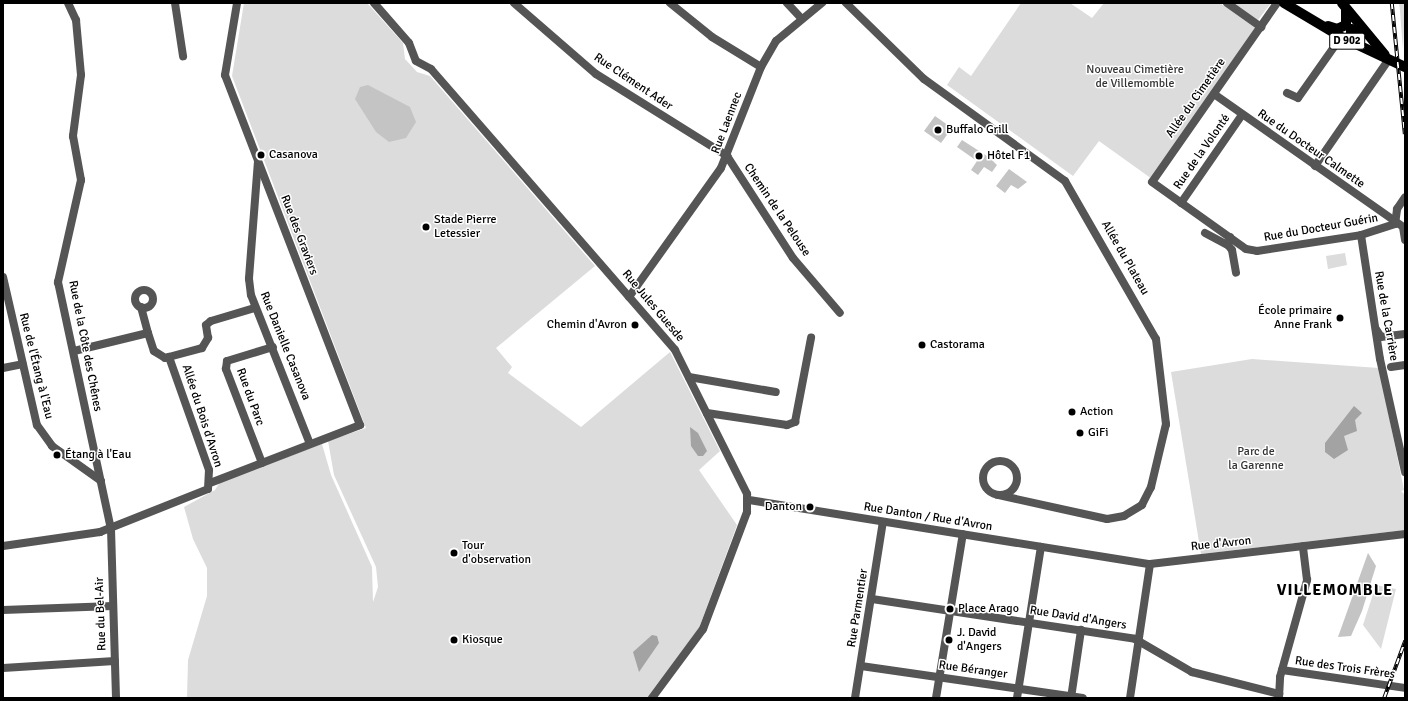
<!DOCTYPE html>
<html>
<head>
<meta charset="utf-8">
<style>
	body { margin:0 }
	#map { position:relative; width:1408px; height:701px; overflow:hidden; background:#fff; font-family:Signika,sans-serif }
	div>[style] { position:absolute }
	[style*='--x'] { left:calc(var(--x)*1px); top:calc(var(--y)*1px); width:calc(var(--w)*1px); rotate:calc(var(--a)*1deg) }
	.green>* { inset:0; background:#dcdcdc }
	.water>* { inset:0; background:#a3a3a3 }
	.building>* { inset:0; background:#c4c4c4 }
	.minor>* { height:8px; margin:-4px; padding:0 4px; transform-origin:4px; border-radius:4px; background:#555 }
	.minor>.ring { margin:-4px; padding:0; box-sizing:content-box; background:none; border:8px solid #555; border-radius:50% }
	.major>* { height:10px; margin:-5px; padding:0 5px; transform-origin:5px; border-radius:5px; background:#000 }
	.rail>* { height:3.5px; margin-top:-1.75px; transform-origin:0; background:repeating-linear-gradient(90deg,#fff 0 6px,#000 0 12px); box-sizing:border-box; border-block:1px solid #000 }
	.dots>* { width:11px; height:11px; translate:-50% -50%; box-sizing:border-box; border:2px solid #fff; border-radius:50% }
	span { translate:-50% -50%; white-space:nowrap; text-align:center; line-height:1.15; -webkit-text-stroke:3px #fff; paint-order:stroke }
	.shield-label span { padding:1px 3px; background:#fff; border:1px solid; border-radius:3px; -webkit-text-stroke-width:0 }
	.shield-label { font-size:11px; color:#000; font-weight:700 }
	.park-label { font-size:12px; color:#333 }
	.street-label { font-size:12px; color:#000 }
	.poi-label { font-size:12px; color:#000 }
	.left { translate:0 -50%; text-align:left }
	.right { translate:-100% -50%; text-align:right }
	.district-label { font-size:16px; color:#000; font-weight:700; letter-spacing:1px }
	.frame { position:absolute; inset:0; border:4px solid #000; pointer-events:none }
</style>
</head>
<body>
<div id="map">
	<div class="green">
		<i style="clip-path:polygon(244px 3px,367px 3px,403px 43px,405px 59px,417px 72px,430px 76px,595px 266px,496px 348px,512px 367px,508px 373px,581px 427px,670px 352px,720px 451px,699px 470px,737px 525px,699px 628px,647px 698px,187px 698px,188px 660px,207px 596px,207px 568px,193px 539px,184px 507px,215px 490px,220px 482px,322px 444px,331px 475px,372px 567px,373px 602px,378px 587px,376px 567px,334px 475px,328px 441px,366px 428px,232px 76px)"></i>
		<i style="clip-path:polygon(1021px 3px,1070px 3px,1092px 18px,1104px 3px,1220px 3px,1257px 29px,1152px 179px,1099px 141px,1073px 176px,947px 85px,959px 67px,971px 76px)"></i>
		<i style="clip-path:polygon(1233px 3px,1271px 3px,1258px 20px)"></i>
		<i style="clip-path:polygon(1399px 3px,1405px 3px,1403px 50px,1400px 11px)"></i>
		<i style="clip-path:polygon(1345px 253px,1347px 265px,1328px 269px,1326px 256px)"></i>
		<i style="clip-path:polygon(1252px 359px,1379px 368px,1404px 490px,1401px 491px,1405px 495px,1405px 530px,1201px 554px,1171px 372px)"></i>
		<i style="clip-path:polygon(1376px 585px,1396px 589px,1381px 649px,1363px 625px)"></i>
	</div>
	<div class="water">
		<i style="clip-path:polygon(1354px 406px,1362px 413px,1355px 420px,1357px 431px,1344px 436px,1348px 450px,1334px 459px,1325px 452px,1325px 443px)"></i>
		<i style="clip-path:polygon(690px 427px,698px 433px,707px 451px,703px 456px,698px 456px,691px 446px)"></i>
		<i style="clip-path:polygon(652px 635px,657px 636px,659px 643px,639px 672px,633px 652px)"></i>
	</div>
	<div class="building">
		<i style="clip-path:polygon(368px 85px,410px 107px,416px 122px,406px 138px,389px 142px,376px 132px,355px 99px,360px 87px)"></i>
		<i style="clip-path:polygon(935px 116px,952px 128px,941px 143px,924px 131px)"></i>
		<i style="clip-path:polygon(962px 140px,990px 158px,997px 165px,992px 172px,984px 167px,978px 175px,971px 170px,977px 161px,957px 147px)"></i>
		<i style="clip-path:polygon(1009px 169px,1027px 182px,1018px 189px,1011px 185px,1005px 193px,996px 186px)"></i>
		<i style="clip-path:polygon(1368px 553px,1376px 566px,1362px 611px,1351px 636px,1338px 637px)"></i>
	</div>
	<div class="minor">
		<i style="--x:68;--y:3;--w:19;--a:65"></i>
		<i style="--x:76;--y:20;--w:55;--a:84.8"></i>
		<i style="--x:81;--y:75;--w:62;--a:97.5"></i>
		<i style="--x:73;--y:136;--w:45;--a:79.7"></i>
		<i style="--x:81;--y:180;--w:105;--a:102.7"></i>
		<i style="--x:58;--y:282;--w:253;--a:77.9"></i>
		<i style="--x:111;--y:529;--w:169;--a:88.3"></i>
		<i style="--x:175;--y:3;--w:54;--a:81.4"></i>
		<i style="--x:374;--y:3;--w:53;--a:48.8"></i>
		<i style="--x:409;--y:43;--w:19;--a:69"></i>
		<i style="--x:416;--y:61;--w:17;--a:28"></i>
		<i style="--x:431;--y:69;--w:372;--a:49"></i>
		<i style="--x:675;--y:350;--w:161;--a:63.4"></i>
		<i style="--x:747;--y:494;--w:18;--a:90"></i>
		<i style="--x:747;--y:512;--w:125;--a:110.6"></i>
		<i style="--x:703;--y:629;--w:86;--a:126.5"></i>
		<i style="--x:514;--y:3;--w:108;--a:40.9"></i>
		<i style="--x:596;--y:74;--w:155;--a:32"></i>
		<i style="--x:727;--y:156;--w:121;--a:57.1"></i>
		<i style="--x:793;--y:258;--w:72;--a:49.5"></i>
		<i style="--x:670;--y:3;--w:54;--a:39"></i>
		<i style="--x:712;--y:37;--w:57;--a:31.5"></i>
		<i style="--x:787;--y:3;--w:19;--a:47"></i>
		<i style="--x:846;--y:3;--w:109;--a:44.3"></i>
		<i style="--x:924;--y:79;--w:174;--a:35.9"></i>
		<i style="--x:1065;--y:181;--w:182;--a:60.1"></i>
		<i style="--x:1156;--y:339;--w:86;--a:83.3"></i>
		<i style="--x:1166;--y:424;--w:65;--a:103.4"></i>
		<i style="--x:1151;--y:487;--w:20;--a:117"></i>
		<i style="--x:1142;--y:505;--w:21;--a:149"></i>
		<i style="--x:1124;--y:516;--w:17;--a:170"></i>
		<i style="--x:1107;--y:519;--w:112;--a:-167.6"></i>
		<i style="--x:1227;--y:3;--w:42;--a:35.2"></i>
		<i style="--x:1277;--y:3;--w:218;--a:124.9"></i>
		<i style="--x:1152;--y:182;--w:115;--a:35.5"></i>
		<i style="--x:1246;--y:249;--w:11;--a:10"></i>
		<i style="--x:1257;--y:251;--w:105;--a:-8.7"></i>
		<i style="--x:1361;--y:235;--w:36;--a:-18"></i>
		<i style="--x:1287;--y:93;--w:12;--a:24"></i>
		<i style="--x:1298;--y:98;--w:75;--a:-54.8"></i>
		<i style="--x:1214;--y:94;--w:231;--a:35.1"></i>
		<i style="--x:1403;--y:227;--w:13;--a:81"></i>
		<i style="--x:258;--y:161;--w:118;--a:94.4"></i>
		<i style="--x:249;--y:279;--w:16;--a:83"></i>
		<i style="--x:251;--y:295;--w:160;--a:68.4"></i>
		<i style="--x:1315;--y:166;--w:130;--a:-55.3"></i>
		<i style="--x:1181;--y:203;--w:107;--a:-55.3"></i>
		<i style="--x:1395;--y:224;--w:15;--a:-82"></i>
		<i style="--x:1397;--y:209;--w:14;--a:-56"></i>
		<i style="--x:1205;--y:233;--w:26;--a:28"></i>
		<i style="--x:1361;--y:235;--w:125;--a:81.3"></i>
		<i style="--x:1380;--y:359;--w:116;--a:77.5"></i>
		<i style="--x:1230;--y:237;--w:8;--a:104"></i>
		<i style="--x:1228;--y:245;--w:6;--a:51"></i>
		<i style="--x:1232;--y:250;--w:23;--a:80"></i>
		<i style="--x:3;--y:277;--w:152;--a:77.1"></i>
		<i style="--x:37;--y:425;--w:26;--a:54"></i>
		<i style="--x:52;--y:446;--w:60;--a:35.5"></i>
		<i class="ring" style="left:135px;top:290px;width:10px;height:10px"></i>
		<i style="--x:629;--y:297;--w:158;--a:-54.5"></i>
		<i style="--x:721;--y:168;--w:109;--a:-68.4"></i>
		<i style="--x:761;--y:67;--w:30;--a:-60"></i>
		<i style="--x:776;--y:41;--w:60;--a:-39.6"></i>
		<i style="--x:141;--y:307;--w:27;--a:75"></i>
		<i style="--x:1376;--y:329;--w:9;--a:58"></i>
		<i style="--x:1381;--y:337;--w:24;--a:-7"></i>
		<i style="--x:74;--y:351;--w:76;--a:-13.7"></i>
		<i style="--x:148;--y:333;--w:19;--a:72"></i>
		<i style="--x:154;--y:351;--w:13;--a:32"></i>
		<i style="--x:165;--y:358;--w:38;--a:-15"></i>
		<i style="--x:202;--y:348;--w:12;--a:-59"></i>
		<i style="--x:208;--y:338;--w:13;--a:-99"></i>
		<i style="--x:206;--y:325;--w:6;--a:-39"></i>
		<i style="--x:211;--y:321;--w:46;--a:-16.5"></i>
		<i style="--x:1391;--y:367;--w:14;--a:-8"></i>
		<i style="--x:3;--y:368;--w:20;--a:-11"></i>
		<i style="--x:689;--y:377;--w:88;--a:9.8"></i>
		<i style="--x:707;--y:413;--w:81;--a:8.5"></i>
		<i style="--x:787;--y:425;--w:9;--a:-21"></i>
		<i style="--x:795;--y:422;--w:86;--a:-79.2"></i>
		<i class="ring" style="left:983px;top:461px;width:26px;height:26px"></i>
		<i style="--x:262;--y:463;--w:101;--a:-111"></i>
		<i style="--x:226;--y:369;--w:8;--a:-83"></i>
		<i style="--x:227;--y:361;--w:48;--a:-16.9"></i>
		<i style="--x:210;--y:483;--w:161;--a:-21.1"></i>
		<i style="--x:360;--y:425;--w:375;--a:-111.1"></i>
		<i style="--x:225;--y:75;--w:73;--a:-80.5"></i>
		<i style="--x:749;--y:500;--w:406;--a:9.1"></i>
		<i style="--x:1150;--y:564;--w:257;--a:-6.7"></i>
		<i style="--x:3;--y:546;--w:98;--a:-8.2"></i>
		<i style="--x:100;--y:532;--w:116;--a:-21.7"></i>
		<i style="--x:208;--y:489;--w:19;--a:-87"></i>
		<i style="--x:209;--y:470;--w:120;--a:-109.5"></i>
		<i style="--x:872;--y:599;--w:266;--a:8.6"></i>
		<i style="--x:1135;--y:639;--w:66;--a:30.1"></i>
		<i style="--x:1192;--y:672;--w:90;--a:14.2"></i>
		<i style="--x:3;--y:610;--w:110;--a:-2.1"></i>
		<i style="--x:861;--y:666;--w:224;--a:8.2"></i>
		<i style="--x:3;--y:668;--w:112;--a:-3.6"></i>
		<i style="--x:1282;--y:670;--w:124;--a:8.3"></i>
		<i style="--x:855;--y:698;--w:178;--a:-81"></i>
		<i style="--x:936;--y:698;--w:166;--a:-80.7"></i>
		<i style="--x:1017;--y:698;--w:153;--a:-81"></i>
		<i style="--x:1071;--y:698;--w:69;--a:-81.6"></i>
		<i style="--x:1130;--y:698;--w:135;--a:-81.5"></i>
		<i style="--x:1279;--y:698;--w:21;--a:-87"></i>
		<i style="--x:1280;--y:677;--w:101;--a:-74.4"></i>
		<i style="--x:1307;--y:580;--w:34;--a:-97"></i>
	</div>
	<div class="major">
		<i style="--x:1284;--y:3;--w:66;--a:30.8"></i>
		<i style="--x:1341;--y:37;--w:71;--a:25.1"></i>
		<i style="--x:1342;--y:3;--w:67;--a:50.4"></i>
		<i style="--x:1328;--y:26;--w:9;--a:18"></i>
		<i style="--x:1337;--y:29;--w:10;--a:-24"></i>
		<i style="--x:1346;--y:25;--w:15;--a:-90"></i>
		<i style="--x:1351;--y:43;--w:14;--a:-90"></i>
		<i style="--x:1351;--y:29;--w:13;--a:13"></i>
	</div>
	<div class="rail">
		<i style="--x:1392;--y:3;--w:132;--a:84.3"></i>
		<i style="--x:1384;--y:698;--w:61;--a:-69.8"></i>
	</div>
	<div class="dots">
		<i style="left:938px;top:130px;background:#000"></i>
		<i style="left:261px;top:155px;background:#000"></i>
		<i style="left:979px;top:156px;background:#000"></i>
		<i style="left:426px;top:227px;background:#000"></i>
		<i style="left:1340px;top:318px;background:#000"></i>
		<i style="left:635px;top:325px;background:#000"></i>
		<i style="left:922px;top:345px;background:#000"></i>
		<i style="left:1072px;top:412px;background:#000"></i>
		<i style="left:1080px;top:433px;background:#000"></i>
		<i style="left:57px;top:455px;background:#000"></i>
		<i style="left:810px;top:507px;background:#000"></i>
		<i style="left:454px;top:553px;background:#000"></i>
		<i style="left:950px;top:609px;background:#000"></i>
		<i style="left:454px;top:640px;background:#000"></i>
		<i style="left:949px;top:640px;background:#000"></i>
	</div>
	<div class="shield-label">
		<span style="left:1347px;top:41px">D 902</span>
	</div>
	<div class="park-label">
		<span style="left:1135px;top:77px">Nouveau Cimetière<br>de Villemomble</span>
		<span style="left:1256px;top:459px">Parc de<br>la Garenne</span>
	</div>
	<div class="street-label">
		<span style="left:633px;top:82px;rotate:34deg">Rue Clément Ader</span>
		<span style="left:1196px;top:98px;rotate:-55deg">Allée du Cimetière</span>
		<span style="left:727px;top:123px;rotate:-69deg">Rue Laennec</span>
		<span style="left:1311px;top:149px;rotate:35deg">Rue du Docteur Calmette</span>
		<span style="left:1202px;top:152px;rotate:-55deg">Rue de la Volonté</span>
		<span style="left:777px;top:210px;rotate:56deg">Chemin de la Pelouse</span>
		<span style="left:1321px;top:228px;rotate:-10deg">Rue du Docteur Guérin</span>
		<span style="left:299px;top:235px;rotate:69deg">Rue des Graviers</span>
		<span style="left:1125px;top:258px;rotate:60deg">Allée du Plateau</span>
		<span style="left:653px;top:306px;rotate:50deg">Rue Jules Guesde</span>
		<span style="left:1386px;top:316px;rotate:80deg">Rue de la Carrière</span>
		<span style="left:85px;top:346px;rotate:79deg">Rue de la Côte des Chênes</span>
		<span style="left:285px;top:346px;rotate:68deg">Rue Danielle Casanova</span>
		<span style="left:36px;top:366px;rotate:76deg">Rue de l'Étang à l'Eau</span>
		<span style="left:250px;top:397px;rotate:70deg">Rue du Parc</span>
		<span style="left:202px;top:416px;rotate:72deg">Allée du Bois d'Avron</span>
		<span style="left:928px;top:517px;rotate:9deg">Rue Danton / Rue d'Avron</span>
		<span style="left:1221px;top:544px;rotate:-6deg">Rue d'Avron</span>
		<span style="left:858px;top:608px;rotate:-81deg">Rue Parmentier</span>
		<span style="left:101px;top:614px;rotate:-92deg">Rue du Bel-Air</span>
		<span style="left:1078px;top:618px;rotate:9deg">Rue David d'Angers</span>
		<span style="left:1345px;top:668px;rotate:8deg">Rue des Trois Frères</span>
		<span style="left:973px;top:670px;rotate:8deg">Rue Béranger</span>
	</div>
	<div class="poi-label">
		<span class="left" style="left:946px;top:130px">Buffalo Grill</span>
		<span class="left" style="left:269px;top:155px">Casanova</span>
		<span class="left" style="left:987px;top:156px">Hôtel F1</span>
		<span class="left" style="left:434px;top:227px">Stade Pierre<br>Letessier</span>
		<span class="right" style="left:1332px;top:318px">École primaire<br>Anne Frank</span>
		<span class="right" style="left:627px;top:325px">Chemin d'Avron</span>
		<span class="left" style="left:930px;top:345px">Castorama</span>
		<span class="left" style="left:1080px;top:412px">Action</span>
		<span class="left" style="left:1088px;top:433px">GiFi</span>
		<span class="left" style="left:65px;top:455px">Étang à l'Eau</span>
		<span class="right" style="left:802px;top:507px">Danton</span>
		<span class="left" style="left:462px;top:553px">Tour<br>d'observation</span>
		<span class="left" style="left:958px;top:609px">Place Arago</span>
		<span class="left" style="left:957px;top:640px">J. David<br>d'Angers</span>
		<span class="left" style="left:462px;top:640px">Kiosque</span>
	</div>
	<div class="district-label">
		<span style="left:1335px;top:590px">VILLEMOMBLE</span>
	</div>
	<div class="frame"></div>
</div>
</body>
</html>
